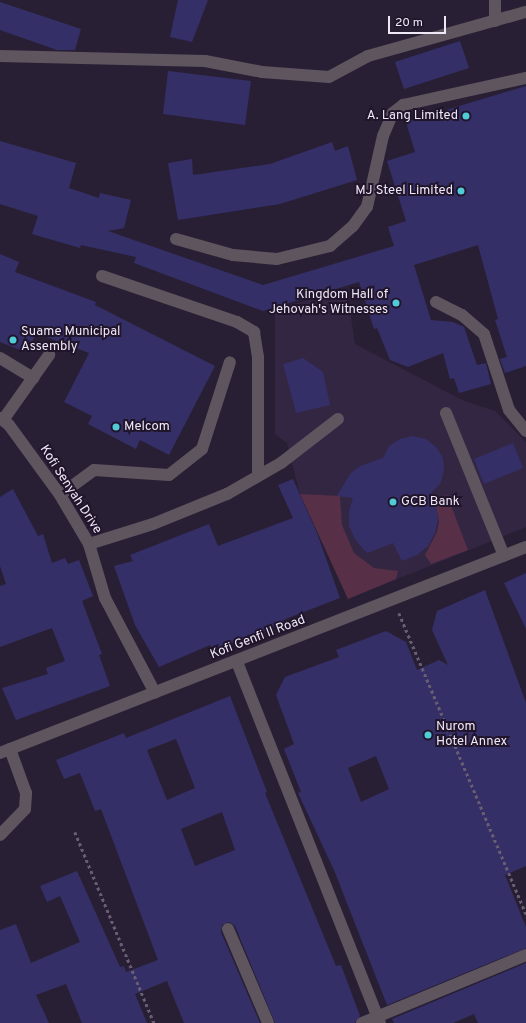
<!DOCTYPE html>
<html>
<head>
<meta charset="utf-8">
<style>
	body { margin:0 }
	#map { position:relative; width:526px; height:1023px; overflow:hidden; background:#291f35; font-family:Overpass,sans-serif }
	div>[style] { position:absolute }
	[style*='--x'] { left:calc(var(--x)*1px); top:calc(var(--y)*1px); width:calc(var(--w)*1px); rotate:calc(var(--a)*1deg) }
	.built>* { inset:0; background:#332643 }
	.green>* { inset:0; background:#572f46 }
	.building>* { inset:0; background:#352f67 }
	.path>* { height:2.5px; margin-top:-1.25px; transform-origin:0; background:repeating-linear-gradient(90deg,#675e72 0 3px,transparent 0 6px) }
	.minor>* { height:12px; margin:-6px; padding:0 6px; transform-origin:6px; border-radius:6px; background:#5e555f }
	.dots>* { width:11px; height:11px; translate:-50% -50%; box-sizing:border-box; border:2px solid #20152b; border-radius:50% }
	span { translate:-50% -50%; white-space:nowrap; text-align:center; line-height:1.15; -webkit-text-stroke:4px #20152b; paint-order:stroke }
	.poi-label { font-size:13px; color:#efe8f7 }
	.right { translate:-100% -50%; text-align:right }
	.left { translate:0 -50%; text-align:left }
	.street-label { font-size:13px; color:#efe8f7 }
	.scale { position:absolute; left:388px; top:16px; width:58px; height:18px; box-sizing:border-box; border:2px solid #efe8f7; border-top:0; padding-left:5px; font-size:12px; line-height:14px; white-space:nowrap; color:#efe8f7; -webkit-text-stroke:3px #20152b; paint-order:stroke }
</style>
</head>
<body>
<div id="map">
	<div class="built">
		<i style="clip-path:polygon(347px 290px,355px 344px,464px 401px,495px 411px,526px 442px,526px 527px,348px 599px,300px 494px,287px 443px,275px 434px,275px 309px)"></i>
	</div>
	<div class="green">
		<i style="clip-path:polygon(300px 494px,340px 496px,342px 525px,354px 553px,374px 568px,398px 571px,396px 579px,348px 599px)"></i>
		<i style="clip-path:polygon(447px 495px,468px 550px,431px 564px,425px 555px,437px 532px,439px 522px,435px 501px)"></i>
	</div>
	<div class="building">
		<i style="clip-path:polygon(178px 0,208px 0,192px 42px,170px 37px)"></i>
		<i style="clip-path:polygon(0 2px,81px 29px,75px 50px,57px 50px,0 30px)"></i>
		<i style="clip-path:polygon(460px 41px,469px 68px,404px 89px,395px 62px)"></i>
		<i style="clip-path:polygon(168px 71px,251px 81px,245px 125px,163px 114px)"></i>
		<i style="clip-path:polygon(526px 86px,526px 366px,505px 373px,500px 359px,507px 357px,495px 320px,498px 319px,478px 245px,414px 265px,431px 320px,453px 322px,464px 327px,477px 365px,486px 363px,491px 384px,459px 393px,454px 378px,450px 379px,443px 353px,408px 367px,390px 360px,377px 328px,374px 329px,359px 282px,263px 311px,134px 263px,136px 257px,81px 245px,80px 248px,32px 234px,38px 216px,0 204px,0 141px,76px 163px,69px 188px,99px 198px,100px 193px,131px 200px,124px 228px,108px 231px,263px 285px,394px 246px,388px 227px,406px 221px,387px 161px,415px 152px,406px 122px)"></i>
		<i style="clip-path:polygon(332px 142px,335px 151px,348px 146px,357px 180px,280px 204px,178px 220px,168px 163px,192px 159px,193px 175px,270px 164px)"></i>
		<i style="clip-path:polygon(0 254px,19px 262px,15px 272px,96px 302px,95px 305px,215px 366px,169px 455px,140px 440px,136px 449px,88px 424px,92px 416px,64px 402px,89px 353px,36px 333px,32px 342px,27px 340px,23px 351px,0 342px)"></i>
		<i style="clip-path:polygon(303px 358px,323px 372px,330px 405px,296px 413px,283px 364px)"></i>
		<i style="clip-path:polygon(413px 436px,426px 439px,436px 447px,443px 458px,444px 471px,440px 484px,431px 493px,436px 506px,438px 520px,435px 533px,428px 546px,417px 555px,402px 561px,393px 543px,368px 553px,364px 550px,355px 539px,349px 526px,349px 512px,353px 498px,337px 496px,350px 474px,360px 466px,383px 458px,389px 446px,400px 439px)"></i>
		<i style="clip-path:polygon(513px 443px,523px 468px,484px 484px,474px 459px)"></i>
		<i style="clip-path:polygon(293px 479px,317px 533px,340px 598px,283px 620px,284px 622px,254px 635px,212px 650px,210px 645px,159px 667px,135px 625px,114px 566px,133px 561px,130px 555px,209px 524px,218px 546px,293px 518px,278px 485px)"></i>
		<i style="clip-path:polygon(13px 489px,38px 536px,43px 534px,52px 563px,65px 558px,68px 564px,79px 560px,93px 596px,82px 601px,102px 654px,99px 655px,110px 686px,16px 720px,2px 688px,48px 674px,46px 668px,65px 661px,52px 628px,0 647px,0 586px,6px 584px,0 566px,0 497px)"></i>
		<i style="clip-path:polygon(526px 573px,526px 629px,504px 583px)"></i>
		<i style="clip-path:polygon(evenodd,485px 590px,526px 703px,526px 866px,505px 875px,526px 927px,526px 948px,387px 1005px,334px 870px,298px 793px,301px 792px,284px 749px,294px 744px,276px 695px,285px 677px,339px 657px,336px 650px,386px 631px,406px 642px,417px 670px,439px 660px,448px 665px,432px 630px,437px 611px,485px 590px,376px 756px,389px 789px,361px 802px,348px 768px,376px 756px)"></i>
		<i style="clip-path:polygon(evenodd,230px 696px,267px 792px,265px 793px,336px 966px,341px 965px,360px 1016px,355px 1023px,275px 1023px,235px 926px,229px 922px,222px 925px,221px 932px,260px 1023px,184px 1023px,167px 981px,135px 994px,147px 1023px,82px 1023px,66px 984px,36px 995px,49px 1023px,0 1023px,0 930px,16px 924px,31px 963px,80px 942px,60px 896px,47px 902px,40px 886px,77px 871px,120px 967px,124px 966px,126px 972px,158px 960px,101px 809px,95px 811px,80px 773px,64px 779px,56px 760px,124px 733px,126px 738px,230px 696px,176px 739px,195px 788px,167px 800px,147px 750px,176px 739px,230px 696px,222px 812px,235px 850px,195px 866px,181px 829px,222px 812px)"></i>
		<i style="clip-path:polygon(526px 963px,526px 1023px,478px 1023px,474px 1014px,453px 1023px,394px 1023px,392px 1019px)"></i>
	</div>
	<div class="path">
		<i style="--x:399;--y:613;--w:327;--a:67.1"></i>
		<i style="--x:75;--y:832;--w:207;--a:67.5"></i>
	</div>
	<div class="minor">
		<i style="--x:495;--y:21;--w:21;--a:-90"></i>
		<i style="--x:0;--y:56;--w:205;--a:1.4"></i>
		<i style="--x:205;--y:61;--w:58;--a:10.9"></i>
		<i style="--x:262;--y:72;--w:67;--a:4.3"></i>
		<i style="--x:329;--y:77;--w:44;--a:-28.3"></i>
		<i style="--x:368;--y:56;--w:164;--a:-15.6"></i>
		<i style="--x:176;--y:239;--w:59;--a:15.7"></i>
		<i style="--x:233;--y:255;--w:44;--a:5.2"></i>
		<i style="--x:277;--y:259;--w:55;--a:-13.8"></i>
		<i style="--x:330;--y:246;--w:30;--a:-41"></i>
		<i style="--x:353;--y:226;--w:24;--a:-54"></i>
		<i style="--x:367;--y:207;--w:73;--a:-77.3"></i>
		<i style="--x:383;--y:136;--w:25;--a:-67"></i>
		<i style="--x:393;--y:113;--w:13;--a:-39"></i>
		<i style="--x:403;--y:105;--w:126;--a:-12.4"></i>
		<i style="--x:102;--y:276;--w:143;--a:18.8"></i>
		<i style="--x:237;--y:322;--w:20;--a:30"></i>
		<i style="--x:254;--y:332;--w:25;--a:81"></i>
		<i style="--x:258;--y:357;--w:119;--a:90"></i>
		<i style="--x:436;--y:302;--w:29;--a:27"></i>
		<i style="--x:462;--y:315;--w:29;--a:41"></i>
		<i style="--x:484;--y:334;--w:80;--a:71.8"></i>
		<i style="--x:509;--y:410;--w:27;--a:51"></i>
		<i style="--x:0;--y:358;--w:39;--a:31"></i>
		<i style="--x:446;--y:413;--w:154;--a:67.9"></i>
		<i style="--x:0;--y:418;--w:11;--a:38"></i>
		<i style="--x:9;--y:425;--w:87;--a:53.9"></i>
		<i style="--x:60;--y:495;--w:57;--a:59.4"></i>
		<i style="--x:89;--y:544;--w:56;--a:73.5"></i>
		<i style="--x:105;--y:598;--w:107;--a:62.2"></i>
		<i style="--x:3;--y:420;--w:80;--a:-54.7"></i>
		<i style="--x:60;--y:495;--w:42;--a:-36.3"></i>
		<i style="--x:94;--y:470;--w:75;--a:3.8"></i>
		<i style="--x:169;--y:475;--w:42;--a:-38.2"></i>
		<i style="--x:202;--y:449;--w:91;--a:-72.2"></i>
		<i style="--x:89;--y:544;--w:67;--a:-17.4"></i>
		<i style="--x:153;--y:524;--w:80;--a:-22.1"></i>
		<i style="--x:227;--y:494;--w:62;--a:-29.9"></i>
		<i style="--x:281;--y:463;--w:72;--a:-37.7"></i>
		<i style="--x:237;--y:662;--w:388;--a:68.4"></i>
		<i style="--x:0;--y:753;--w:565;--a:-21.39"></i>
		<i style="--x:0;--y:835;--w:36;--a:-46"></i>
		<i style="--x:25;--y:809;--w:16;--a:-86"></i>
		<i style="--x:26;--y:793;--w:47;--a:-110"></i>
		<i style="--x:228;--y:929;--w:102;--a:66.9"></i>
		<i style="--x:362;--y:1023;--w:178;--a:-22.5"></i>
	</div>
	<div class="dots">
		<i style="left:466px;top:116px;background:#52cbd8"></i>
		<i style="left:461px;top:191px;background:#52cbd8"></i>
		<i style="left:396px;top:303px;background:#52cbd8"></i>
		<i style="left:13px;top:340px;background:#52cbd8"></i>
		<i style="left:116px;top:427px;background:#52cbd8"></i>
		<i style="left:393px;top:502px;background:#52cbd8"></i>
		<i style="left:428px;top:735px;background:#52cbd8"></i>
	</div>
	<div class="poi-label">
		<span class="right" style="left:458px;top:116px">A. Lang Limited</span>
		<span class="right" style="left:453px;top:191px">MJ Steel Limited</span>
		<span class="right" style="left:388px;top:303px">Kingdom Hall of<br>Jehovah's Witnesses</span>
		<span class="left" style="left:21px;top:340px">Suame Municipal<br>Assembly</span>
		<span class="left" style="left:124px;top:427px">Melcom</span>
		<span class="left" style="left:401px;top:502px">GCB Bank</span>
		<span class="left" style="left:436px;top:735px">Nurom<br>Hotel Annex</span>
	</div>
	<div class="street-label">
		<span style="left:70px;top:490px;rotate:57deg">Kofi Senyah Drive</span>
		<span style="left:258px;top:638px;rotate:-21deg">Kofi Genfi II Road</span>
	</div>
	<div class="scale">20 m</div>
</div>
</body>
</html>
